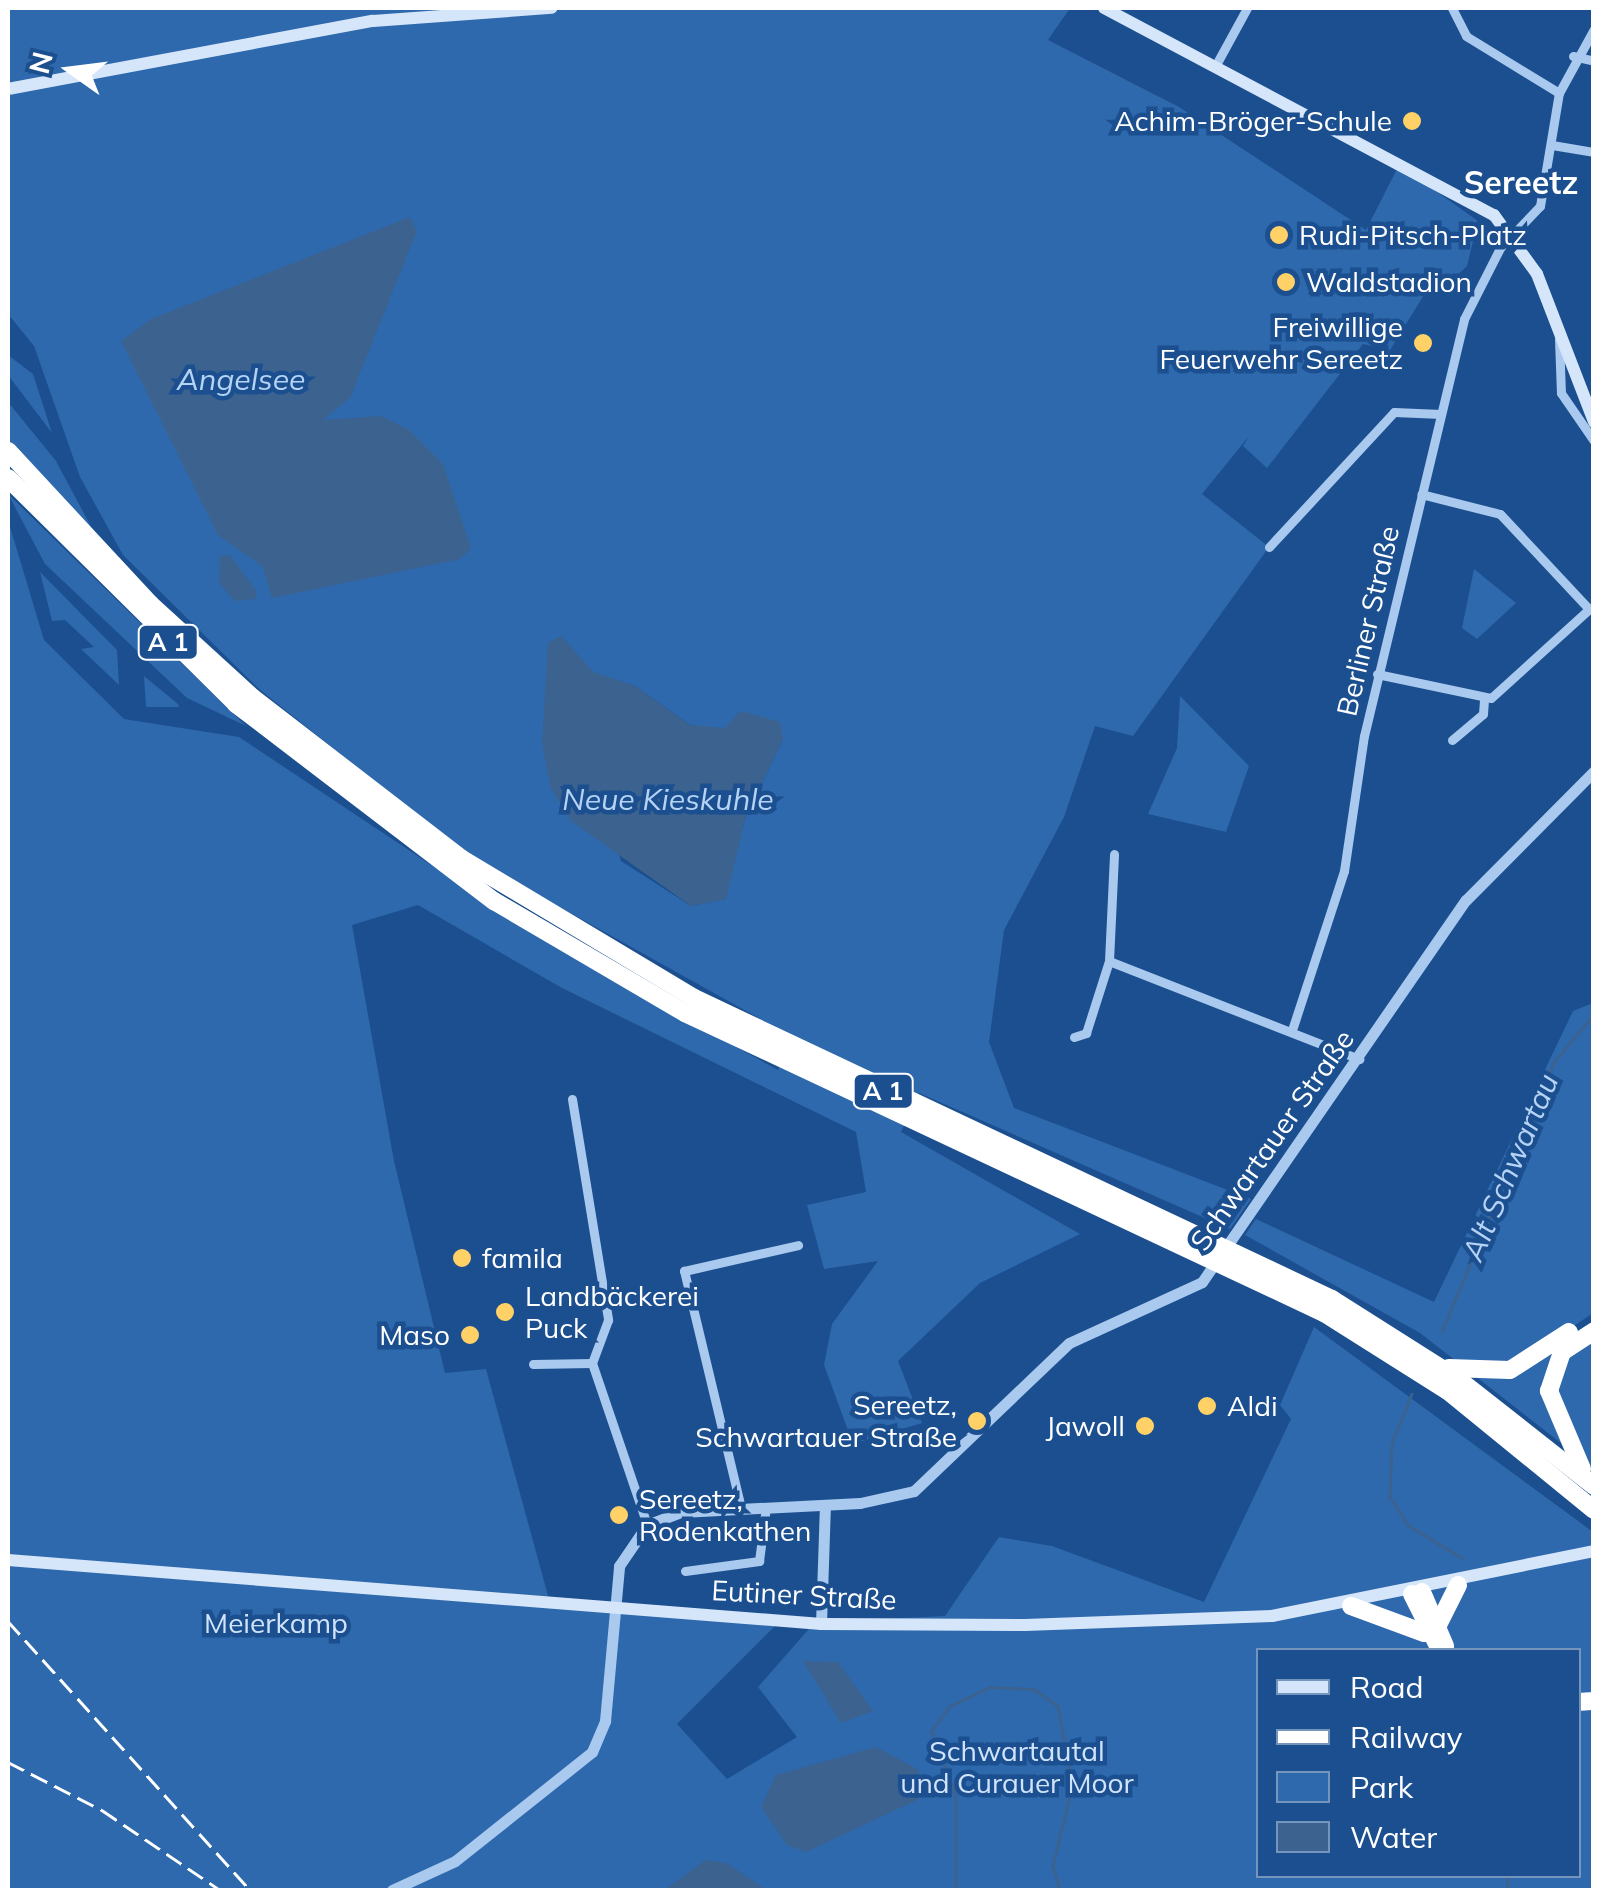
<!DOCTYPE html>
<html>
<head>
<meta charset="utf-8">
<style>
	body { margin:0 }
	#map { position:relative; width:1601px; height:1898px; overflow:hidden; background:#1b4f8f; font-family:Mulish,sans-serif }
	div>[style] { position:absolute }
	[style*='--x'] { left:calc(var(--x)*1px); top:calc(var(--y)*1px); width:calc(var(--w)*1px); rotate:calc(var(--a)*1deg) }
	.green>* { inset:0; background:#2e69ad }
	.water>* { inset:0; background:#3c6290 }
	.stream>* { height:2.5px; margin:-1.25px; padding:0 1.25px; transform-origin:1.25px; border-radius:1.25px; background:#3c6290 }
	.minor>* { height:9px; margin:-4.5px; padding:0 4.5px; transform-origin:4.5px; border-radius:4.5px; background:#a9c9ee }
	.tertiary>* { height:11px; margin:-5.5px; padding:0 5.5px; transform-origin:5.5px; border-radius:5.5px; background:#a9c9ee }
	.secondary>* { height:12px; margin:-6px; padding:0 6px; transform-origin:6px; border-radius:6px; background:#d6e6fa }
	.motorway>* { height:18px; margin:-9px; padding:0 9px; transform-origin:9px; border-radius:9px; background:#fff }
	.rail>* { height:2.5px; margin-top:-1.25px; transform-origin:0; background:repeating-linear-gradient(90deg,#fff 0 18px,transparent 0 26px) }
	.dots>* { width:28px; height:28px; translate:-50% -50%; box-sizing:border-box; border:5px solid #1b4f8f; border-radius:50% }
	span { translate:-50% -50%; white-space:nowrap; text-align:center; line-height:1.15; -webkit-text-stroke:9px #1b4f8f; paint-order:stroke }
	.shield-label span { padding:2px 8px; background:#1b4f8f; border:2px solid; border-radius:8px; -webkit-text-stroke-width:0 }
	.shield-label { font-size:25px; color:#fff; font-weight:700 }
	.poi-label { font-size:28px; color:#fff }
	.right { translate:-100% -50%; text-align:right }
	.left { translate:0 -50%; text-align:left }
	.street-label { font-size:28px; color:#fff }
	.park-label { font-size:28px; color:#cfe3fa }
	.water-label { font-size:30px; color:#b5d3f5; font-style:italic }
	.quarter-label { font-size:32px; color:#fff; font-weight:700 }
	.frame { position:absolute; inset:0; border:10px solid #fff; pointer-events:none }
	.legend { position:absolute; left:1256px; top:1648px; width:325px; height:230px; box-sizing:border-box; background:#1b4f8f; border:2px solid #7695bc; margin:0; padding:12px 18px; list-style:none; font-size:30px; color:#fff }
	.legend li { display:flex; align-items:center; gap:20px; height:50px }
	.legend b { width:50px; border:2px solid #7695bc }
	.north { position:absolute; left:20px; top:20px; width:100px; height:100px; -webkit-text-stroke:8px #1b4f8f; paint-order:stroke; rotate:284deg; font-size:28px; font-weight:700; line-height:40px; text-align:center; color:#fff }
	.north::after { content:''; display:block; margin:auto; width:35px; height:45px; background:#fff; clip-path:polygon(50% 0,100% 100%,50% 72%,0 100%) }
</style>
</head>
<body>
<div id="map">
	<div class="green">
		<i style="clip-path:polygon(evenodd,8px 8px,1070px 8px,1048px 40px,1179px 107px,1366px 230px,1399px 165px,1478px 221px,1467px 266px,1436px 295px,1427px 290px,1390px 350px,1363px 344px,1267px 468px,1243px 446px,1249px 436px,1202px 494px,1269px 547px,1133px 736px,1095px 726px,1064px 817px,1004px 930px,989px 1042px,1014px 1108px,1251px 1199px,1230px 1229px,919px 1093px,901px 1132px,1080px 1234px,980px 1283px,898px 1361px,922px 1423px,853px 1444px,824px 1365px,832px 1324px,878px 1261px,824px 1269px,807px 1205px,866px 1192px,856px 1132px,562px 988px,418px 905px,352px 925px,394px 1161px,445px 1373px,486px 1369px,550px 1603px,780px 1621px,677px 1724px,727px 1779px,797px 1737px,758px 1687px,815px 1622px,945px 1616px,999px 1537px,1052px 1546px,1204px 1602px,1291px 1419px,1280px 1405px,1314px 1327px,1593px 1532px,1593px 1890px,8px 1890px,8px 520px,44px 640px,124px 719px,239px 737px,556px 948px,778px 1070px,791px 1036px,468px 856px,259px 689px,123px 555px,80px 477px,34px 346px,8px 314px,8px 8px,561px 636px,593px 673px,635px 686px,690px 725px,783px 739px,745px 819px,725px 899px,691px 906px,621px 861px,561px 636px,8px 8px,1258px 1650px,1578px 1650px,1578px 1876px,1258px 1876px,1258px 1650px)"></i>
		<i style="clip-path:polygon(8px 355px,33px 374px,52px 433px,8px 375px)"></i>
		<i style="clip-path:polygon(8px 402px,56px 461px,96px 536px,8px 440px)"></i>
		<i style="clip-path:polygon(8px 494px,246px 726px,187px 698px,45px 564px)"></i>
		<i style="clip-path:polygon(1474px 569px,1516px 603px,1477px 639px,1462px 628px)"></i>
		<i style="clip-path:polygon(40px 572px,117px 650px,119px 685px,81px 649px,94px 647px,65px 620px,52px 621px)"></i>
		<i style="clip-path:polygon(144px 676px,178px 704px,179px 707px,146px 707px)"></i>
		<i style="clip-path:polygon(1180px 696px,1249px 766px,1226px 832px,1148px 814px,1177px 748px)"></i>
		<i style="clip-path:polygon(1593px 1003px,1593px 1313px,1537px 1351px,1564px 1360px,1593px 1339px,1593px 1468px,1420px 1333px,1245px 1235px,1256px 1219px,1434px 1302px,1573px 1011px)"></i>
	</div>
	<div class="water">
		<i style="clip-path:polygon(410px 217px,417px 231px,350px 398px,323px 420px,381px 416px,409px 430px,443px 464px,471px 548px,460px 559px,272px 598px,263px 567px,218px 535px,121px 341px,151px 319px)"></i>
		<i style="clip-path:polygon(230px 555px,256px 591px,256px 599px,235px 601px,219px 583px,220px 556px)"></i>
		<i style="clip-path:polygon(561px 636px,593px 672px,635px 686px,690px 725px,725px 728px,740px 711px,780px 722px,783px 739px,745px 819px,726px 899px,691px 906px,571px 821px,551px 789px,542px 744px,548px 643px)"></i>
		<i style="clip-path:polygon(803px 1661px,838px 1662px,873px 1711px,841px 1723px)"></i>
		<i style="clip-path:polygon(876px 1747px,919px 1770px,919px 1799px,806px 1852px,787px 1845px,761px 1807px,776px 1775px)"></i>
		<i style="clip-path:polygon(706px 1860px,726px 1863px,767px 1890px,664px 1890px)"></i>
	</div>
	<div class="stream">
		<i style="--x:1442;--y:1331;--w:291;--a:-67.4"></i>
		<i style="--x:1554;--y:1062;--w:62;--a:-50.2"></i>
		<i style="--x:1412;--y:1394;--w:54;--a:111.8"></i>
		<i style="--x:1392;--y:1444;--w:53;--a:92.2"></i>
		<i style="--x:1390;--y:1497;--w:33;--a:57"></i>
		<i style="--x:1408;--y:1525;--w:63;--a:31.4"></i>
		<i style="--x:956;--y:1890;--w:97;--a:-90.6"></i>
		<i style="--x:955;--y:1793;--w:66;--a:-111.2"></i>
		<i style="--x:931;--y:1731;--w:31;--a:-53"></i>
		<i style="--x:950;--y:1706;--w:44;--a:-25.4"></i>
		<i style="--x:990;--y:1687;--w:44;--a:2.6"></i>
		<i style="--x:1034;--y:1689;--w:29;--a:35"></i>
		<i style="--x:1058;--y:1706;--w:80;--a:79.2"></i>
		<i style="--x:1073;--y:1785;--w:82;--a:104"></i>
		<i style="--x:1053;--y:1865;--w:26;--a:74"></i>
		<i style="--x:1507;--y:1890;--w:14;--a:-90"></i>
	</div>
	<div class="minor">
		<i style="--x:1452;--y:8;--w:31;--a:63"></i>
		<i style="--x:1466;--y:36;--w:109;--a:31.5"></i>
		<i style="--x:1573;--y:56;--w:22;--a:13"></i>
		<i style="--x:1218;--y:61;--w:60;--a:-61.3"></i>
		<i style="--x:1552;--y:145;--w:43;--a:9.5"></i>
		<i style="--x:1559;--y:339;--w:54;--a:87.9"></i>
		<i style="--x:1561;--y:393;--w:58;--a:55.5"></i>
		<i style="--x:1269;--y:547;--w:184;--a:-47.2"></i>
		<i style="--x:1394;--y:412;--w:47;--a:2.4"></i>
		<i style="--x:1377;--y:674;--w:116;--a:11.9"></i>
		<i style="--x:1491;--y:698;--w:132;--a:-42.2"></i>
		<i style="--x:1589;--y:609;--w:130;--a:-133.1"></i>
		<i style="--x:1500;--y:514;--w:81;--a:-165.8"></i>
		<i style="--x:1452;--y:740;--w:40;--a:-40"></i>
		<i style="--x:1483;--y:714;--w:14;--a:-86"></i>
		<i style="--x:1109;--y:961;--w:269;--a:21.4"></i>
		<i style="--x:1293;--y:1027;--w:164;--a:-71.9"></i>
		<i style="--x:1344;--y:871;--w:136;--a:-81.6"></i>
		<i style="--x:1364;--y:736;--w:429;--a:-76.5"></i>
		<i style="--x:1464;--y:319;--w:80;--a:-63.1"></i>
		<i style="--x:1500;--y:248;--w:58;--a:-46.4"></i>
		<i style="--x:1540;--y:206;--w:115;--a:-80.5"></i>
		<i style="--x:1559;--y:93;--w:73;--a:-61.3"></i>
		<i style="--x:1074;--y:1037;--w:13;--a:-18"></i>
		<i style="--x:1086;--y:1033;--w:76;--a:-72.3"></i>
		<i style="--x:1109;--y:961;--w:107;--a:-87.3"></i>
		<i style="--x:572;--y:1099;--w:224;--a:80.7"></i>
		<i style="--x:608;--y:1320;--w:46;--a:110.4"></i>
		<i style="--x:592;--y:1363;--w:171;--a:71.2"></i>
		<i style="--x:533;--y:1364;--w:59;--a:-1"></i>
		<i style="--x:741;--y:1508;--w:244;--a:-103.5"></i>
		<i style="--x:684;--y:1271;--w:117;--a:-12.8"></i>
		<i style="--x:685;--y:1571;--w:75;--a:-7.7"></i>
		<i style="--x:759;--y:1561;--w:54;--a:-82.6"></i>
	</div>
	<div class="tertiary">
		<i style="--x:821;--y:1624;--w:119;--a:-88.1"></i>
		<i style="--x:392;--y:1890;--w:69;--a:-24.7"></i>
		<i style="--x:455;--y:1861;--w:175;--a:-38.5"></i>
		<i style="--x:592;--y:1752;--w:34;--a:-67"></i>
		<i style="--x:605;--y:1721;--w:156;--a:-84.8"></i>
		<i style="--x:619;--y:1566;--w:50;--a:-55.7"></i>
		<i style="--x:647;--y:1525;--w:36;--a:-21"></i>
		<i style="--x:681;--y:1512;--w:179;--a:-2.9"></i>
		<i style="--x:860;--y:1503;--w:55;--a:-12.5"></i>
		<i style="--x:914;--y:1491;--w:214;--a:-43.7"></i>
		<i style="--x:1069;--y:1343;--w:146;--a:-24.6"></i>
		<i style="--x:1202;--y:1282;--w:464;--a:-55.4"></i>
		<i style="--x:1466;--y:900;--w:182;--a:-45.2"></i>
	</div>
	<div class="secondary">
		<i style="--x:1104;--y:8;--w:442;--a:28"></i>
		<i style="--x:1494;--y:215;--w:73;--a:53.9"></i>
		<i style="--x:1537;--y:274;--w:159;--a:68.9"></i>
		<i style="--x:8;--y:89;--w:371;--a:-10.6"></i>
		<i style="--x:373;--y:21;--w:179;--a:-4.2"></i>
		<i style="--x:8;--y:1560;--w:816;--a:4.5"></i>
		<i style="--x:821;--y:1624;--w:204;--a:0.3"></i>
		<i style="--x:1025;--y:1625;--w:247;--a:-2.1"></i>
		<i style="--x:1272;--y:1616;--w:328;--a:-11.4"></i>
	</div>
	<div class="motorway">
		<i style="--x:8;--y:451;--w:209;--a:47.1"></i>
		<i style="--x:150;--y:604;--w:139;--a:42.4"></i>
		<i style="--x:253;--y:698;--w:264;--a:37.6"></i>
		<i style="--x:462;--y:859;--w:270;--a:30.9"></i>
		<i style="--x:694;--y:998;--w:705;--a:25.26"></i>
		<i style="--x:1332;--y:1299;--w:149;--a:32.4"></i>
		<i style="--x:1458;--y:1379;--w:173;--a:38.2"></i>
		<i style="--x:8;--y:478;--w:321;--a:44.7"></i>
		<i style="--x:236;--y:704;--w:325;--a:37.4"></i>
		<i style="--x:494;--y:901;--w:221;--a:30.4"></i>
		<i style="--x:685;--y:1013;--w:706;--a:25.15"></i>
		<i style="--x:1324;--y:1313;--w:146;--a:32.2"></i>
		<i style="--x:1448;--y:1391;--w:188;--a:39.2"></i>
		<i style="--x:1449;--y:1368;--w:61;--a:1.9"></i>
		<i style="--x:1510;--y:1370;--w:70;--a:-32.8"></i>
		<i style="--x:1582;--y:1469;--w:85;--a:-112.9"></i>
		<i style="--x:1549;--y:1391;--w:41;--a:-71.6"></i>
		<i style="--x:1562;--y:1352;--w:38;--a:-33"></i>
		<i style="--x:1422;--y:1592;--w:59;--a:66.9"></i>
		<i style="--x:1412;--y:1594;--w:63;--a:63.4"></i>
		<i style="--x:1351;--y:1606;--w:78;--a:20.3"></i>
		<i style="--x:1437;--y:1627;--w:47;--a:-63.4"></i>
		<i style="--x:1578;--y:1702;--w:16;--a:-4"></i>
	</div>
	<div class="rail">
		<i style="--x:8;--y:1621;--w:362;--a:48"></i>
		<i style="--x:8;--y:1762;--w:106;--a:27.1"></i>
		<i style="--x:102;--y:1810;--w:143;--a:34.1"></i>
	</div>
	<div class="dots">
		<i style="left:1412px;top:121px;background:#ffd166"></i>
		<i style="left:1279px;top:235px;background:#ffd166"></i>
		<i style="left:1286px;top:282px;background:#ffd166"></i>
		<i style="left:1423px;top:343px;background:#ffd166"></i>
		<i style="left:462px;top:1258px;background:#ffd166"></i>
		<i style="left:505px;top:1312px;background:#ffd166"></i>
		<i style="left:470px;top:1335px;background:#ffd166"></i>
		<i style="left:1207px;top:1406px;background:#ffd166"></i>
		<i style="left:977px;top:1421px;background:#ffd166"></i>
		<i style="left:1145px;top:1426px;background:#ffd166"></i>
		<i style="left:619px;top:1515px;background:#ffd166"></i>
	</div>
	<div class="shield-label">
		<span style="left:168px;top:642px">A 1</span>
		<span style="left:883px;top:1091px">A 1</span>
	</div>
	<div class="poi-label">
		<span class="right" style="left:1392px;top:121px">Achim-Bröger-Schule</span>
		<span class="left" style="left:1299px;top:235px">Rudi-Pitsch-Platz</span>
		<span class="left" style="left:1306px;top:282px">Waldstadion</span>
		<span class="right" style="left:1403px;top:343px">Freiwillige<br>Feuerwehr Sereetz</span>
		<span class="left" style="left:482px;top:1258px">famila</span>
		<span class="left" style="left:525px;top:1312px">Landbäckerei<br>Puck</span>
		<span class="right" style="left:450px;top:1335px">Maso</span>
		<span class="right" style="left:957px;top:1421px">Sereetz,<br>Schwartauer Straße</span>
		<span class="left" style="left:1227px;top:1406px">Aldi</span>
		<span class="right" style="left:1125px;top:1426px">Jawoll</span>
		<span class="left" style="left:639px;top:1515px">Sereetz,<br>Rodenkathen</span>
	</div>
	<div class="street-label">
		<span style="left:1368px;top:621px;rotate:-77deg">Berliner Straße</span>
		<span style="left:1272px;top:1140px;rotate:-55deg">Schwartauer Straße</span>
		<span style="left:804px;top:1595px;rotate:3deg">Eutiner Straße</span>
	</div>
	<div class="park-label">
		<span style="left:276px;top:1623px">Meierkamp</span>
		<span style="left:1017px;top:1767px">Schwartautal<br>und Curauer Moor</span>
	</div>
	<div class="water-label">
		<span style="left:241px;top:379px">Angelsee</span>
		<span style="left:668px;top:799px">Neue Kieskuhle</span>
		<span style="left:1510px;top:1167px;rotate:-67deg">Alt Schwartau</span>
	</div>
	<div class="quarter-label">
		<span style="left:1521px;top:182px">Sereetz</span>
	</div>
	<div class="frame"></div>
	<ul class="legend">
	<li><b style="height:12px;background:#d6e6fa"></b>Road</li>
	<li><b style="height:12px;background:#fff"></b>Railway</li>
	<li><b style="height:28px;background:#2e69ad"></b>Park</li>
	<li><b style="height:28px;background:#3c6290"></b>Water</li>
	</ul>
	<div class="north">N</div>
</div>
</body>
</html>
